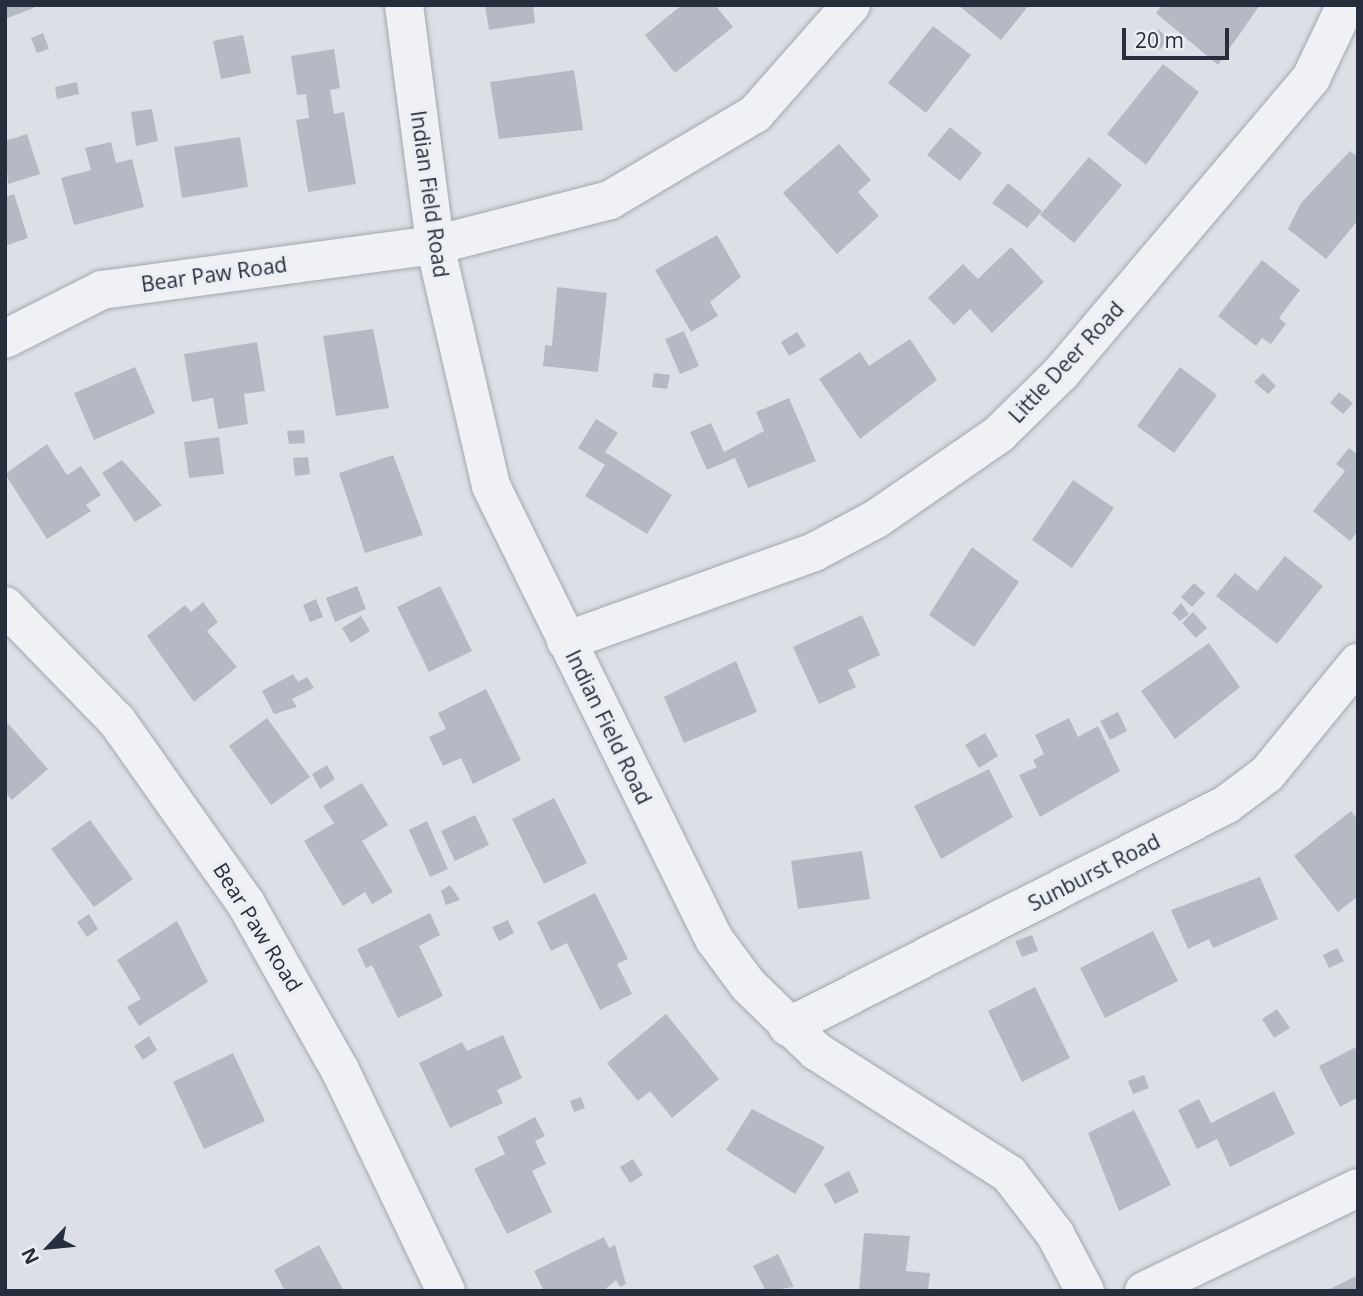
<!DOCTYPE html>
<html>
<head>
<meta charset="utf-8">
<style>
	body { margin:0 }
	#map { position:relative; width:1363px; height:1296px; overflow:hidden; background:#dce0e6; font-family:"Open Sans",sans-serif }
	div>[style] { position:absolute }
	[style*='--x'] { left:calc(var(--x)*1px); top:calc(var(--y)*1px); width:calc(var(--w)*1px); rotate:calc(var(--a)*1deg) }
	.building>* { inset:0; background:#b4b9c3 }
	.roads { filter:drop-shadow(0 0 2px #a2a7b0) drop-shadow(0 0 2px #a2a7b0) }
	.minor>* { height:38px; margin:-19px; padding:0 19px; transform-origin:19px; border-radius:19px; background:#eff1f5 }
	span { translate:-50% -50%; white-space:nowrap; text-align:center; line-height:1.15; -webkit-text-stroke:7px #ebeff4; paint-order:stroke }
	.street-label { font-size:21px; color:#262d3c }
	.frame { position:absolute; inset:0; border:7px solid #262d3c; pointer-events:none }
	.north { position:absolute; left:14px; top:1212px; width:70px; height:70px; -webkit-text-stroke:5px #ebeff4; paint-order:stroke; rotate:244deg; font-size:19px; font-weight:700; line-height:28px; text-align:center; color:#262d3c }
	.north::after { content:''; display:block; margin:auto; width:24px; height:32px; background:#262d3c; clip-path:polygon(50% 0,100% 100%,50% 72%,0 100%) }
	.scale { position:absolute; left:1122px; top:28px; width:107px; height:32px; box-sizing:border-box; border:4px solid #262d3c; border-top:0; padding-left:9px; font-size:21px; line-height:24px; white-space:nowrap; color:#262d3c; -webkit-text-stroke:5px #ebeff4; paint-order:stroke }
</style>
</head>
<body>
<div id="map">
	<div class="building">
		<i style="clip-path:polygon(5px 5px,33px 5px,34px 8px,5px 19px)"></i>
		<i style="clip-path:polygon(485px 5px,533px 5px,535px 23px,489px 30px)"></i>
		<i style="clip-path:polygon(682px 5px,715px 5px,733px 27px,675px 73px,645px 35px)"></i>
		<i style="clip-path:polygon(958px 5px,1029px 5px,1001px 40px)"></i>
		<i style="clip-path:polygon(1162px 5px,1260px 5px,1218px 65px,1156px 13px)"></i>
		<i style="clip-path:polygon(933px 26px,971px 55px,926px 113px,888px 83px)"></i>
		<i style="clip-path:polygon(1158px 29px,1169px 39px,1159px 50px,1148px 40px)"></i>
		<i style="clip-path:polygon(43px 33px,49px 49px,37px 53px,31px 38px)"></i>
		<i style="clip-path:polygon(243px 35px,251px 73px,221px 79px,213px 41px)"></i>
		<i style="clip-path:polygon(334px 49px,340px 88px,330px 90px,334px 114px,344px 112px,356px 184px,308px 192px,296px 120px,309px 118px,306px 94px,297px 95px,291px 56px)"></i>
		<i style="clip-path:polygon(1163px 64px,1199px 92px,1146px 165px,1107px 134px)"></i>
		<i style="clip-path:polygon(574px 70px,583px 130px,499px 139px,490px 82px)"></i>
		<i style="clip-path:polygon(77px 82px,79px 94px,57px 99px,55px 87px)"></i>
		<i style="clip-path:polygon(152px 109px,158px 141px,136px 146px,131px 112px)"></i>
		<i style="clip-path:polygon(950px 127px,982px 153px,960px 181px,927px 155px)"></i>
		<i style="clip-path:polygon(27px 134px,40px 174px,8px 184px,5px 141px)"></i>
		<i style="clip-path:polygon(240px 137px,248px 187px,182px 198px,174px 147px)"></i>
		<i style="clip-path:polygon(111px 142px,116px 163px,132px 159px,144px 207px,74px 225px,61px 178px,91px 170px,85px 148px)"></i>
		<i style="clip-path:polygon(839px 144px,871px 180px,858px 192px,879px 216px,837px 254px,783px 193px)"></i>
		<i style="clip-path:polygon(1350px 151px,1358px 157px,1358px 220px,1326px 259px,1288px 229px,1301px 203px)"></i>
		<i style="clip-path:polygon(1089px 157px,1122px 185px,1074px 243px,1040px 215px)"></i>
		<i style="clip-path:polygon(1008px 183px,1042px 211px,1027px 228px,992px 203px)"></i>
		<i style="clip-path:polygon(14px 194px,28px 238px,5px 246px,5px 197px)"></i>
		<i style="clip-path:polygon(717px 235px,741px 277px,710px 302px,718px 316px,691px 332px,655px 270px)"></i>
		<i style="clip-path:polygon(1011px 247px,1044px 282px,992px 333px,970px 309px,954px 325px,928px 298px,963px 264px,978px 279px)"></i>
		<i style="clip-path:polygon(1262px 260px,1300px 290px,1279px 318px,1286px 324px,1271px 344px,1262px 338px,1256px 346px,1218px 316px)"></i>
		<i style="clip-path:polygon(557px 287px,607px 293px,598px 372px,543px 366px,545px 345px,552px 346px)"></i>
		<i style="clip-path:polygon(373px 329px,389px 408px,336px 416px,323px 336px)"></i>
		<i style="clip-path:polygon(684px 331px,699px 366px,680px 374px,665px 339px)"></i>
		<i style="clip-path:polygon(797px 332px,806px 346px,789px 356px,781px 342px)"></i>
		<i style="clip-path:polygon(910px 339px,937px 380px,860px 439px,819px 379px,860px 352px,869px 366px)"></i>
		<i style="clip-path:polygon(257px 342px,265px 391px,244px 394px,248px 424px,218px 429px,213px 398px,192px 402px,184px 354px)"></i>
		<i style="clip-path:polygon(135px 367px,155px 413px,94px 440px,74px 393px)"></i>
		<i style="clip-path:polygon(1180px 367px,1217px 395px,1174px 453px,1137px 426px)"></i>
		<i style="clip-path:polygon(654px 373px,670px 375px,667px 389px,652px 387px)"></i>
		<i style="clip-path:polygon(1263px 373px,1276px 386px,1268px 394px,1254px 382px)"></i>
		<i style="clip-path:polygon(1339px 392px,1353px 403px,1343px 414px,1330px 403px)"></i>
		<i style="clip-path:polygon(789px 398px,816px 461px,748px 488px,735px 458px,707px 470px,690px 432px,711px 423px,724px 452px,764px 431px,756px 412px)"></i>
		<i style="clip-path:polygon(596px 419px,618px 433px,605px 452px,672px 495px,647px 534px,585px 496px,605px 465px,578px 448px)"></i>
		<i style="clip-path:polygon(304px 430px,305px 443px,289px 444px,287px 431px)"></i>
		<i style="clip-path:polygon(219px 437px,224px 474px,189px 478px,184px 442px)"></i>
		<i style="clip-path:polygon(47px 444px,67px 475px,81px 466px,101px 495px,86px 505px,91px 511px,47px 539px,5px 474px)"></i>
		<i style="clip-path:polygon(1349px 448px,1358px 455px,1358px 531px,1350px 541px,1313px 511px,1345px 471px,1336px 464px)"></i>
		<i style="clip-path:polygon(393px 455px,423px 535px,365px 553px,339px 473px)"></i>
		<i style="clip-path:polygon(308px 457px,310px 474px,295px 476px,293px 458px)"></i>
		<i style="clip-path:polygon(122px 460px,162px 505px,135px 522px,102px 473px)"></i>
		<i style="clip-path:polygon(1073px 480px,1114px 508px,1072px 568px,1032px 540px)"></i>
		<i style="clip-path:polygon(972px 547px,1019px 582px,974px 647px,929px 615px)"></i>
		<i style="clip-path:polygon(1285px 556px,1323px 586px,1277px 644px,1216px 596px,1235px 573px,1257px 591px)"></i>
		<i style="clip-path:polygon(1194px 583px,1205px 593px,1192px 607px,1181px 597px)"></i>
		<i style="clip-path:polygon(357px 586px,366px 609px,335px 622px,326px 598px)"></i>
		<i style="clip-path:polygon(440px 586px,472px 651px,429px 672px,397px 607px)"></i>
		<i style="clip-path:polygon(316px 599px,323px 617px,310px 622px,303px 605px)"></i>
		<i style="clip-path:polygon(203px 602px,218px 622px,207px 631px,237px 667px,194px 702px,147px 636px,185px 605px,191px 612px)"></i>
		<i style="clip-path:polygon(1181px 603px,1189px 614px,1180px 621px,1172px 613px)"></i>
		<i style="clip-path:polygon(1193px 612px,1207px 628px,1196px 638px,1182px 623px)"></i>
		<i style="clip-path:polygon(862px 615px,880px 655px,848px 670px,856px 687px,819px 704px,793px 647px)"></i>
		<i style="clip-path:polygon(361px 616px,370px 631px,351px 643px,342px 628px)"></i>
		<i style="clip-path:polygon(1209px 643px,1240px 687px,1175px 739px,1141px 691px)"></i>
		<i style="clip-path:polygon(736px 661px,757px 712px,684px 743px,664px 697px)"></i>
		<i style="clip-path:polygon(293px 674px,298px 682px,307px 677px,314px 688px,292px 699px,297px 707px,274px 714px,262px 691px)"></i>
		<i style="clip-path:polygon(486px 689px,521px 760px,473px 784px,461px 758px,443px 766px,429px 737px,446px 729px,438px 713px)"></i>
		<i style="clip-path:polygon(1118px 712px,1127px 731px,1110px 740px,1100px 721px)"></i>
		<i style="clip-path:polygon(267px 718px,310px 777px,271px 805px,229px 746px)"></i>
		<i style="clip-path:polygon(1069px 718px,1078px 737px,1098px 726px,1120px 771px,1040px 817px,1019px 775px,1037px 767px,1033px 760px,1044px 754px,1035px 735px)"></i>
		<i style="clip-path:polygon(5px 720px,48px 769px,12px 800px,5px 792px)"></i>
		<i style="clip-path:polygon(985px 733px,998px 756px,979px 768px,965px 745px)"></i>
		<i style="clip-path:polygon(327px 765px,335px 779px,320px 789px,312px 774px)"></i>
		<i style="clip-path:polygon(989px 769px,1013px 817px,941px 859px,914px 806px)"></i>
		<i style="clip-path:polygon(362px 783px,388px 825px,362px 841px,393px 892px,372px 904px,365px 892px,343px 906px,304px 841px,334px 823px,323px 806px)"></i>
		<i style="clip-path:polygon(554px 798px,587px 863px,544px 884px,512px 819px)"></i>
		<i style="clip-path:polygon(1351px 811px,1358px 820px,1358px 896px,1338px 912px,1294px 856px)"></i>
		<i style="clip-path:polygon(475px 815px,489px 845px,455px 861px,441px 831px)"></i>
		<i style="clip-path:polygon(90px 820px,133px 879px,94px 907px,51px 849px)"></i>
		<i style="clip-path:polygon(427px 821px,448px 869px,430px 877px,409px 830px)"></i>
		<i style="clip-path:polygon(862px 851px,870px 899px,798px 909px,791px 861px)"></i>
		<i style="clip-path:polygon(1260px 877px,1278px 919px,1213px 948px,1209px 939px,1188px 949px,1171px 910px)"></i>
		<i style="clip-path:polygon(450px 885px,460px 900px,446px 905px,441px 891px)"></i>
		<i style="clip-path:polygon(595px 893px,628px 959px,617px 964px,632px 994px,600px 1010px,567px 943px,551px 951px,537px 922px)"></i>
		<i style="clip-path:polygon(430px 913px,440px 935px,419px 946px,443px 996px,398px 1018px,372px 965px,366px 968px,357px 949px)"></i>
		<i style="clip-path:polygon(89px 914px,98px 929px,87px 937px,77px 922px)"></i>
		<i style="clip-path:polygon(508px 920px,514px 933px,499px 941px,492px 927px)"></i>
		<i style="clip-path:polygon(177px 921px,208px 982px,139px 1026px,127px 1007px,141px 999px,117px 960px)"></i>
		<i style="clip-path:polygon(1153px 931px,1178px 981px,1105px 1018px,1080px 968px)"></i>
		<i style="clip-path:polygon(1032px 935px,1038px 951px,1022px 957px,1015px 941px)"></i>
		<i style="clip-path:polygon(1337px 948px,1344px 961px,1329px 968px,1323px 955px)"></i>
		<i style="clip-path:polygon(1035px 987px,1070px 1058px,1022px 1082px,988px 1011px)"></i>
		<i style="clip-path:polygon(1277px 1009px,1290px 1028px,1274px 1038px,1262px 1019px)"></i>
		<i style="clip-path:polygon(666px 1014px,719px 1079px,672px 1118px,650px 1091px,638px 1101px,607px 1063px)"></i>
		<i style="clip-path:polygon(503px 1035px,522px 1078px,497px 1090px,503px 1103px,450px 1128px,419px 1063px,462px 1042px,467px 1051px)"></i>
		<i style="clip-path:polygon(149px 1036px,157px 1050px,143px 1060px,134px 1046px)"></i>
		<i style="clip-path:polygon(1358px 1046px,1358px 1097px,1340px 1107px,1319px 1066px)"></i>
		<i style="clip-path:polygon(233px 1053px,265px 1121px,204px 1149px,173px 1082px)"></i>
		<i style="clip-path:polygon(1144px 1075px,1149px 1088px,1133px 1094px,1128px 1081px)"></i>
		<i style="clip-path:polygon(1274px 1091px,1295px 1134px,1230px 1167px,1217px 1139px,1197px 1149px,1178px 1110px,1199px 1099px,1211px 1123px)"></i>
		<i style="clip-path:polygon(581px 1097px,585px 1108px,574px 1112px,570px 1101px)"></i>
		<i style="clip-path:polygon(752px 1109px,825px 1147px,795px 1194px,726px 1150px)"></i>
		<i style="clip-path:polygon(1134px 1110px,1171px 1185px,1119px 1211px,1088px 1133px)"></i>
		<i style="clip-path:polygon(535px 1117px,545px 1136px,535px 1141px,546px 1164px,532px 1171px,552px 1212px,507px 1234px,474px 1169px,505px 1154px,497px 1137px)"></i>
		<i style="clip-path:polygon(633px 1159px,643px 1175px,630px 1183px,620px 1167px)"></i>
		<i style="clip-path:polygon(849px 1171px,859px 1192px,835px 1204px,824px 1184px)"></i>
		<i style="clip-path:polygon(864px 1233px,910px 1236px,906px 1271px,930px 1273px,928px 1291px,859px 1291px)"></i>
		<i style="clip-path:polygon(604px 1237px,609px 1248px,615px 1245px,626px 1284px,620px 1287px,616px 1280px,603px 1291px,544px 1291px,534px 1271px)"></i>
		<i style="clip-path:polygon(319px 1245px,344px 1291px,285px 1291px,274px 1270px)"></i>
		<i style="clip-path:polygon(778px 1254px,794px 1287px,766px 1291px,753px 1266px)"></i>
		<i style="clip-path:polygon(1358px 1275px,1358px 1291px,1326px 1291px)"></i>
	</div>
	<div class="roads">
		<div class="minor">
			<i style="--x:404;--y:5;--w:242;--a:82.6"></i>
			<i style="--x:435;--y:245;--w:247;--a:76.9"></i>
			<i style="--x:491;--y:486;--w:505;--a:63.79"></i>
			<i style="--x:714;--y:939;--w:57;--a:53.5"></i>
			<i style="--x:748;--y:985;--w:95;--a:44.1"></i>
			<i style="--x:816;--y:1051;--w:229;--a:32.5"></i>
			<i style="--x:1009;--y:1174;--w:76;--a:52.5"></i>
			<i style="--x:1055;--y:1234;--w:64;--a:62.2"></i>
			<i style="--x:5;--y:339;--w:109;--a:-26.8"></i>
			<i style="--x:102;--y:290;--w:336;--a:-7.7"></i>
			<i style="--x:435;--y:245;--w:181;--a:-14.4"></i>
			<i style="--x:610;--y:200;--w:169;--a:-30.7"></i>
			<i style="--x:755;--y:114;--w:145;--a:-48.6"></i>
			<i style="--x:5;--y:606;--w:161;--a:45.8"></i>
			<i style="--x:117;--y:721;--w:224;--a:54.8"></i>
			<i style="--x:246;--y:904;--w:191;--a:60.5"></i>
			<i style="--x:340;--y:1070;--w:245;--a:64.4"></i>
			<i style="--x:566;--y:641;--w:263;--a:-19.7"></i>
			<i style="--x:814;--y:552;--w:70;--a:-28"></i>
			<i style="--x:876;--y:519;--w:150;--a:-34.6"></i>
			<i style="--x:999;--y:434;--w:87;--a:-44.5"></i>
			<i style="--x:1061;--y:373;--w:387;--a:-49.7"></i>
			<i style="--x:1311;--y:78;--w:81;--a:-64.4"></i>
			<i style="--x:788;--y:1027;--w:492;--a:-26.9"></i>
			<i style="--x:1227;--y:804;--w:50;--a:-36.9"></i>
			<i style="--x:1267;--y:774;--w:144;--a:-50.7"></i>
			<i style="--x:1144;--y:1291;--w:237;--a:-25.7"></i>
		</div>
	</div>
	<div class="street-label">
		<span style="left:430px;top:194px;rotate:82deg">Indian Field Road</span>
		<span style="left:214px;top:274px;rotate:-8deg">Bear Paw Road</span>
		<span style="left:1066px;top:362px;rotate:-47deg">Little Deer Road</span>
		<span style="left:609px;top:727px;rotate:64deg">Indian Field Road</span>
		<span style="left:1094px;top:872px;rotate:-27deg">Sunburst Road</span>
		<span style="left:258px;top:927px;rotate:58deg">Bear Paw Road</span>
	</div>
	<div class="frame"></div>
	<div class="north">N</div>
	<div class="scale">20 m</div>
</div>
</body>
</html>
